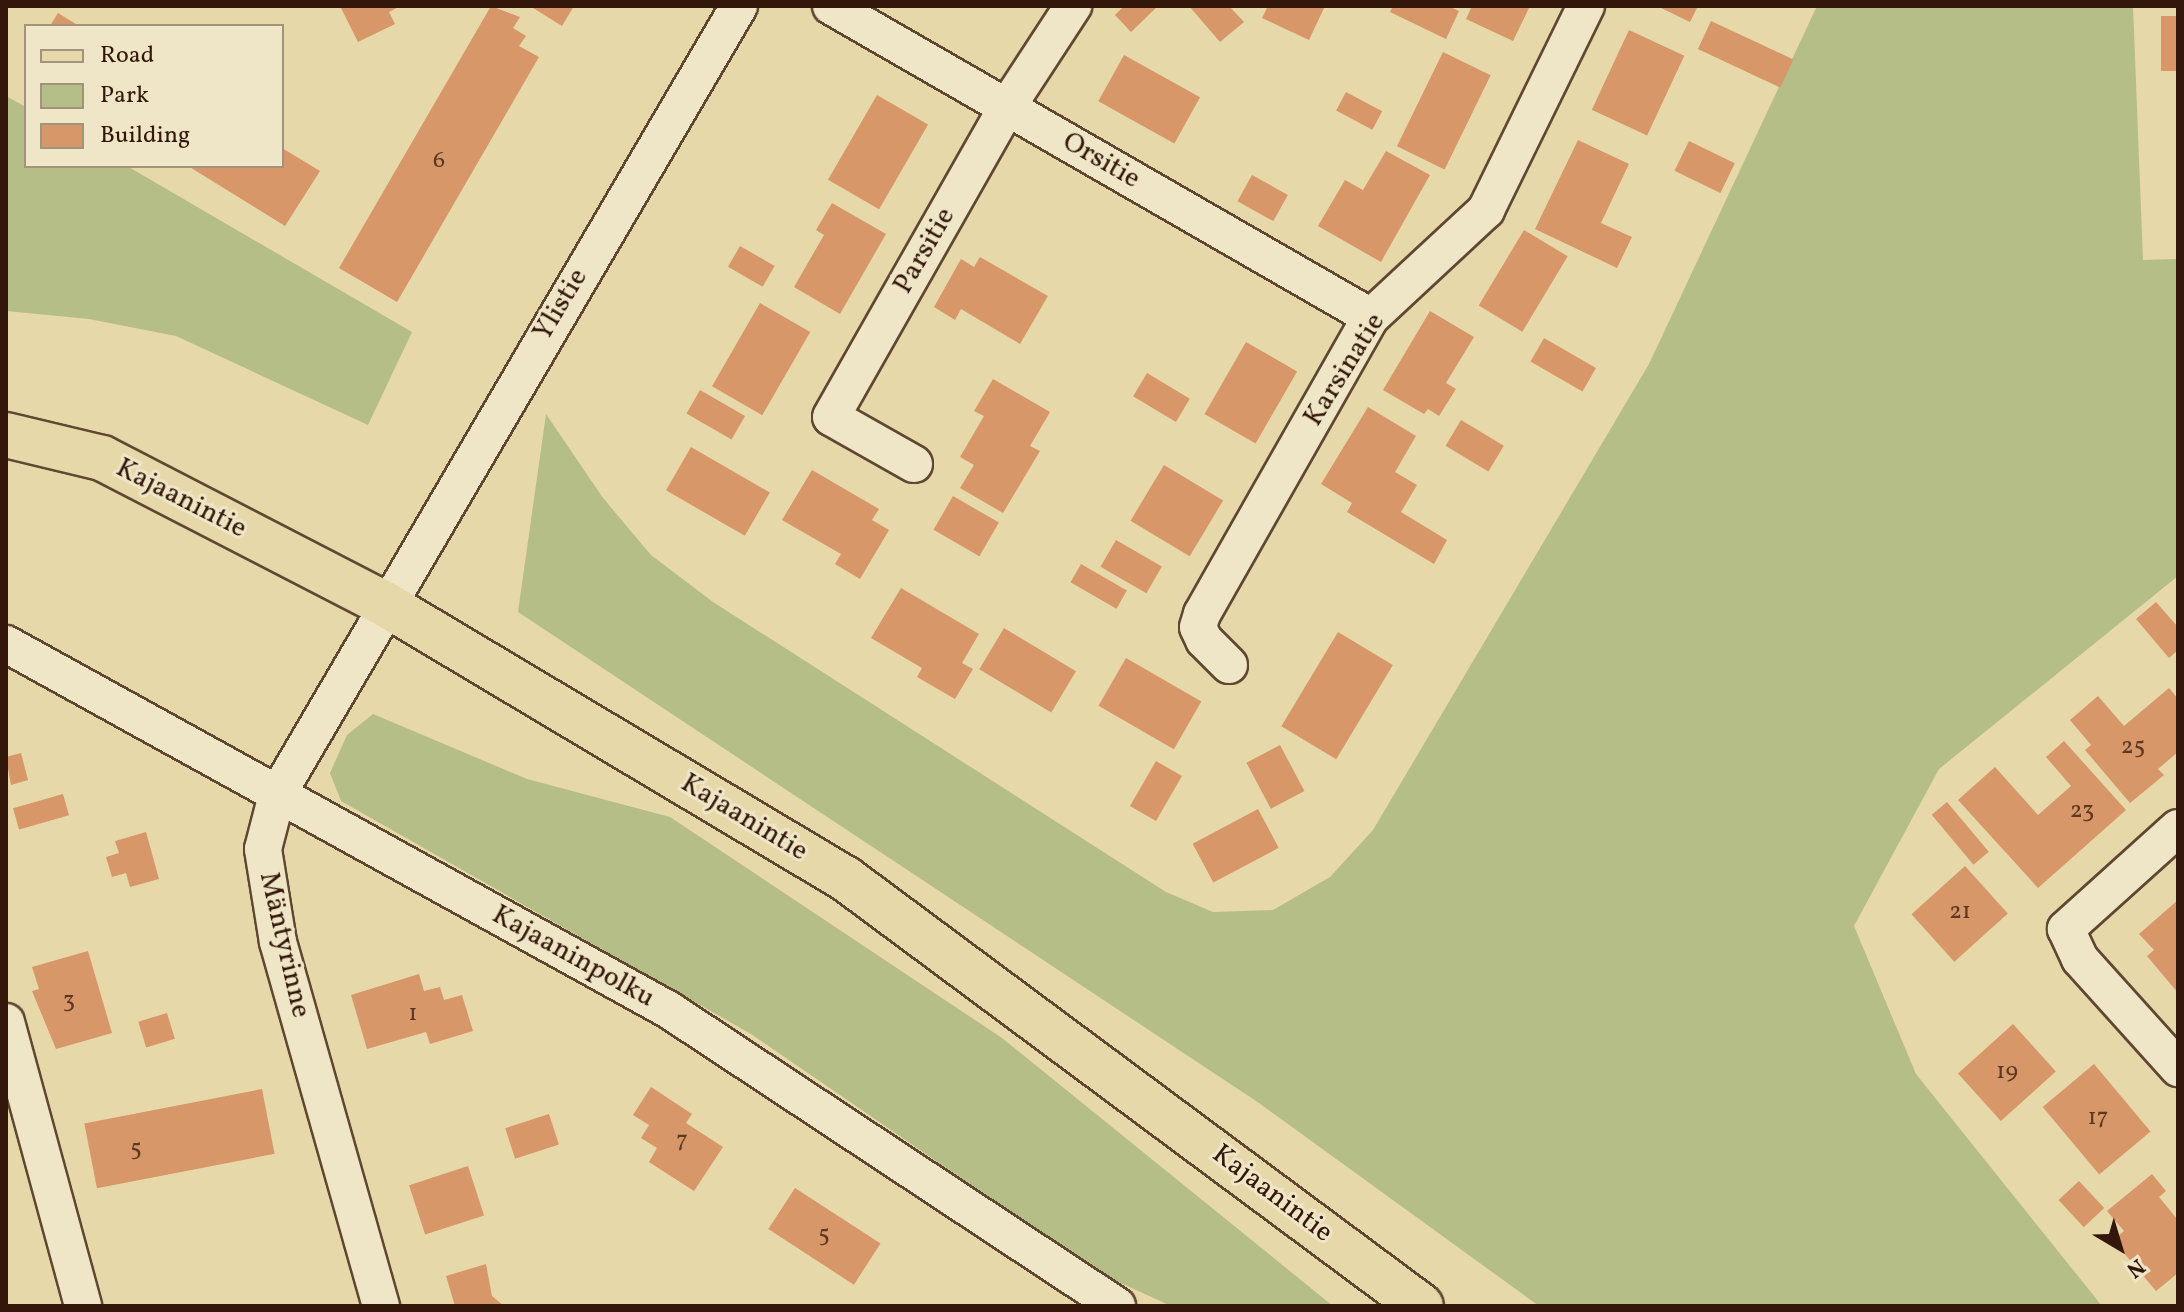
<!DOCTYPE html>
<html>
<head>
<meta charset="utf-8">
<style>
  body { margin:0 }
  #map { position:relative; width:2184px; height:1312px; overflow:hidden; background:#e6d8a9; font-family:Vollkorn,serif }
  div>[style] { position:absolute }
  .green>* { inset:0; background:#b6be87 }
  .building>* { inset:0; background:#d79768; transform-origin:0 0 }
  .roads { filter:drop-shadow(2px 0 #604732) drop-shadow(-2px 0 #604732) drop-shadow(0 2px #604732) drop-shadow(0 -2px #604732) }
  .minor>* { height:36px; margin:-18px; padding:0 18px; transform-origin:18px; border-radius:18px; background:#efe6c7 }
  .major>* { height:44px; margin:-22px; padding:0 22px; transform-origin:22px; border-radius:22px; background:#e6d8a9 }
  span { translate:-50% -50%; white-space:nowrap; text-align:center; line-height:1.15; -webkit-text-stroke:6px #efe6c7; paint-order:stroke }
  .number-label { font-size:24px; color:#5c3722 }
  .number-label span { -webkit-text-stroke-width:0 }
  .street-label { font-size:28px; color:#33170a }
  .frame { position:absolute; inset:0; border:8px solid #33170a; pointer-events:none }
  .legend { position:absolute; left:24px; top:24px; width:260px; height:144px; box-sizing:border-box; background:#efe6c7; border:2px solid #a4937b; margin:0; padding:10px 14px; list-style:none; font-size:24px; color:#33170a }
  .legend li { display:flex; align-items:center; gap:16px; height:40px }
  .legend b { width:40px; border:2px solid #a4937b }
  .north { position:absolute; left:2080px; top:1208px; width:80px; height:80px; -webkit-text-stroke:6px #efe6c7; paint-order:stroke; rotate:142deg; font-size:22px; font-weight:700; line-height:32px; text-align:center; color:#33170a }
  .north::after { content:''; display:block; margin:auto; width:28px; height:36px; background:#33170a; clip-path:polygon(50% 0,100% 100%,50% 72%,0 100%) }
</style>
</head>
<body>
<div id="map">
  <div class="green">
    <i style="clip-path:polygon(1817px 6px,2133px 6px,2143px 260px,2178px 259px,2178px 576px,1939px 769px,1854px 926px,1916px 1074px,2102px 1306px,1539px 1306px,1259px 1103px,518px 612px,546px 414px,603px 498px,651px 555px,713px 602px,1166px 892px,1213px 912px,1273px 910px,1330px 877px,1373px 830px,1649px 364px)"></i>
    <i style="clip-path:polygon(6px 96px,26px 107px,26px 166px,127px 166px,412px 332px,368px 425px,176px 336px,89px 319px,6px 311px)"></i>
    <i style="clip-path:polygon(373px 714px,527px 779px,670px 817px,1002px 1038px,1333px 1306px,1171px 1306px,1099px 1273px,751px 1034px,341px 801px,330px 773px,347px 735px)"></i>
  </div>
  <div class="building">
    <i style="clip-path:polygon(340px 6px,400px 6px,389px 12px,395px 24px,358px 42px)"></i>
    <i style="clip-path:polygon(491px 6px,520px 17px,513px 28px,526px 36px,519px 46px,539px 57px,397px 302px,339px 268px)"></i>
    <i style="clip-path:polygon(530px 6px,574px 6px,562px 26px)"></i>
    <i style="clip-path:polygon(1124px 6px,1158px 6px,1131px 32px,1115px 15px)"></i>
    <i style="clip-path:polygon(1189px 6px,1229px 6px,1244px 22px,1220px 42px)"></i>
    <i style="clip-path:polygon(1268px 6px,1325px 6px,1309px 40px,1262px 18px)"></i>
    <i style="clip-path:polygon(1393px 6px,1448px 6px,1459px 11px,1446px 39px,1390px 12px)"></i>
    <i style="clip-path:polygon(1472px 6px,1530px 6px,1513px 41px,1466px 19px)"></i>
    <i style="clip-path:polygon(1657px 6px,1698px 6px,1690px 22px)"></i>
    <i style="clip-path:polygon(58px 13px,79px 26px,50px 26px)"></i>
    <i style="left:2178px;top:16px;width:55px;height:17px;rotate:90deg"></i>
    <i style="left:1711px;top:21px;width:91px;height:31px;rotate:25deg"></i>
    <i style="left:1629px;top:30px;width:61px;height:88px;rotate:25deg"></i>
    <i style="left:1443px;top:52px;width:53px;height:105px;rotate:26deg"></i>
    <i style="left:1124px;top:55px;width:87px;height:53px;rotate:29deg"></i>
    <i style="left:1346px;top:92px;width:41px;height:21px;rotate:28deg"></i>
    <i style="left:877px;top:95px;width:59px;height:98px;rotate:30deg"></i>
    <i style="clip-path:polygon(1578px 140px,1629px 164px,1601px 223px,1632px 237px,1617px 268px,1535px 229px)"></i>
    <i style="left:1689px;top:141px;width:51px;height:33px;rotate:26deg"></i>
    <i style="clip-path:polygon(282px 148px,320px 171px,285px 226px,188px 166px,282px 166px)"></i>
    <i style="clip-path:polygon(1386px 151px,1430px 175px,1381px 262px,1318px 226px,1345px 180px,1363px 190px)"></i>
    <i style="left:1252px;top:175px;width:41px;height:30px;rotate:29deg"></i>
    <i style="clip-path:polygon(832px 203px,886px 234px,840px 314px,794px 287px,824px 235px,816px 230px)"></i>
    <i style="left:1524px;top:230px;width:51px;height:88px;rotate:31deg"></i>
    <i style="left:740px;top:246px;width:40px;height:24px;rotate:30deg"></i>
    <i style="clip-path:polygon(980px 257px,1048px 296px,1020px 344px,961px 309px,955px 320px,934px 307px,961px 259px,974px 267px)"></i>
    <i style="left:760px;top:303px;width:58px;height:96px;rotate:30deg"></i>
    <i style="clip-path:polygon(1430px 311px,1474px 337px,1446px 383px,1456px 389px,1439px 416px,1428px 409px,1424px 414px,1383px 390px)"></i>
    <i style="left:1544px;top:338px;width:60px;height:27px;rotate:30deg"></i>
    <i style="left:1246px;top:342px;width:59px;height:83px;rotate:30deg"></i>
    <i style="left:1147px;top:373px;width:50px;height:27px;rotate:31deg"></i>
    <i style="clip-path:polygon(993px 379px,1050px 412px,1030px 446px,1040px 451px,1003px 513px,960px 488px,974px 465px,960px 457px,984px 416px,974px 411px)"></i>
    <i style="left:700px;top:390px;width:52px;height:27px;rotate:30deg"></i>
    <i style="clip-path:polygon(1368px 407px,1416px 436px,1395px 472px,1417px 485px,1401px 512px,1447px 540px,1434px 564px,1347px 512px,1352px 503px,1321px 484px)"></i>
    <i style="left:1461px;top:420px;width:50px;height:30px;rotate:31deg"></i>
    <i style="left:691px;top:447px;width:91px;height:50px;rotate:30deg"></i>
    <i style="left:1164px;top:465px;width:69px;height:65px;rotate:31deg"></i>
    <i style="clip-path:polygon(812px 470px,879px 509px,872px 520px,889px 530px,860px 579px,835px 564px,841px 554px,782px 520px)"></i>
    <i style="left:953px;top:496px;width:53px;height:39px;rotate:30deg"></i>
    <i style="left:1116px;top:540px;width:53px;height:31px;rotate:30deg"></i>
    <i style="left:1081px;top:564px;width:53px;height:21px;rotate:30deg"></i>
    <i style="clip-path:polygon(901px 588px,979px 634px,962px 663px,973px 669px,955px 699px,917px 677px,922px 668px,871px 638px)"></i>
    <i style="clip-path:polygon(2156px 602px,2178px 627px,2178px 650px,2169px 658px,2136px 619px)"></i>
    <i style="left:1004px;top:628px;width:84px;height:48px;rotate:31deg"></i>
    <i style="left:1338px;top:632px;width:64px;height:110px;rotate:31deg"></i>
    <i style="left:1126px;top:658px;width:87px;height:55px;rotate:30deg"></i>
    <i style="clip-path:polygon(2169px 688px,2178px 699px,2178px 752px,2158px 769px,2164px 775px,2130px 803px,2085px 750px,2091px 745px,2070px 720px,2098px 696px,2124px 726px)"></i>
    <i style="clip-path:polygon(2064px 741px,2126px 810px,2038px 888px,1958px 800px,1995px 767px,2038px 815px,2071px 786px,2046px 757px)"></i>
    <i style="left:1280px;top:745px;width:52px;height:38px;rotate:62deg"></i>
    <i style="clip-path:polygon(21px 753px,28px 780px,11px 785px,6px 757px)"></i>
    <i style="left:1156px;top:761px;width:30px;height:52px;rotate:30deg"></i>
    <i style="left:63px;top:794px;width:22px;height:52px;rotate:74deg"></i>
    <i style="left:1947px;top:802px;width:65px;height:20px;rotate:50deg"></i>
    <i style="left:1258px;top:809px;width:44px;height:74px;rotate:62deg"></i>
    <i style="clip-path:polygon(146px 832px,159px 879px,130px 887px,126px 873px,112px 877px,106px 857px,119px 853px,115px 841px)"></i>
    <i style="left:1965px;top:866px;width:64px;height:72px;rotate:48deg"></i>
    <i style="clip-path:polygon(2178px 900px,2178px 993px,2147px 956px,2154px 950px,2139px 934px)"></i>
    <i style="clip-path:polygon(88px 951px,112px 1033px,56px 1049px,32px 991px,39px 989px,32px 967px)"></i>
    <i style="clip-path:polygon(419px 974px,424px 991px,440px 987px,444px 1000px,462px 995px,473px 1031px,430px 1044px,426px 1032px,367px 1049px,351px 995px)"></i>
    <i style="left:167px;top:1013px;width:27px;height:30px;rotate:73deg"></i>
    <i style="left:2013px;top:1024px;width:64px;height:74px;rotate:48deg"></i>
    <i style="left:2094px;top:1064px;width:88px;height:67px;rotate:50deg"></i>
    <i style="clip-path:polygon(651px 1087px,692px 1114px,686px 1123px,723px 1147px,694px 1191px,649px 1162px,657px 1148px,641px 1138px,649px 1125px,633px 1115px)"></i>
    <i style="left:262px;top:1089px;width:66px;height:181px;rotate:79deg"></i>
    <i style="left:549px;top:1114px;width:32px;height:46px;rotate:72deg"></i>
    <i style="left:468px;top:1166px;width:52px;height:62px;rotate:72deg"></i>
    <i style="clip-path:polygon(2152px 1174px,2166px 1191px,2159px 1197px,2178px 1220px,2178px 1273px,2156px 1291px,2113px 1240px,2124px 1231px,2107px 1211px)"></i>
    <i style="left:2079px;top:1181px;width:37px;height:28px;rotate:47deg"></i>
    <i style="left:795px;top:1188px;width:102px;height:49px;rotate:33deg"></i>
    <i style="clip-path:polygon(486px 1264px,492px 1296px,504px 1306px,455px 1306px,446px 1276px)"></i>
  </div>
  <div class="roads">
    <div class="minor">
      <i style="left:831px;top:6px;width:623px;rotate:29.94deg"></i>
      <i style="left:914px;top:464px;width:95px;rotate:-150.5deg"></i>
      <i style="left:831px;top:417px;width:356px;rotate:-60.4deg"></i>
      <i style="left:1007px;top:107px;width:121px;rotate:-56.8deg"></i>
      <i style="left:6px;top:644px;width:757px;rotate:28.9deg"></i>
      <i style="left:669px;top:1010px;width:537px;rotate:33.45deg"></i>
      <i style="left:1229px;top:665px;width:35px;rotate:-135deg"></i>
      <i style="left:1204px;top:640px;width:14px;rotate:-115deg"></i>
      <i style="left:1198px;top:627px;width:14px;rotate:-73deg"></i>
      <i style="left:1202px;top:614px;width:342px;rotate:-60.4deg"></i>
      <i style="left:1371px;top:317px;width:157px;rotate:-42.9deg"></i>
      <i style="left:1486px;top:210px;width:227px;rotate:-63.9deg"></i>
      <i style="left:2178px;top:828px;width:151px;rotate:138deg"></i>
      <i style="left:2066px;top:929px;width:33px;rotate:65deg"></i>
      <i style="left:2080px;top:959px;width:147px;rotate:48deg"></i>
      <i style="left:6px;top:1022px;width:294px;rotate:74.8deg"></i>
      <i style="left:381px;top:1306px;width:378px;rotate:-105.8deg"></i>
      <i style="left:278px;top:942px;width:94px;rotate:-99.2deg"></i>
      <i style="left:263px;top:849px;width:56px;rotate:-75.5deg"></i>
      <i style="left:277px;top:795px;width:914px;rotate:-59.65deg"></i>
    </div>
    <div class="major">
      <i style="left:6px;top:435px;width:99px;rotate:13.5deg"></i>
      <i style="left:102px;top:458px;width:318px;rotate:27.3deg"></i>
      <i style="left:385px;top:604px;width:537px;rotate:30.82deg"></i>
      <i style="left:846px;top:879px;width:716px;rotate:36.6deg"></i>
    </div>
  </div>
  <div class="number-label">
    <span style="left:439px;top:162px">6</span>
    <span style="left:2133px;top:748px">25</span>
    <span style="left:2082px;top:812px">23</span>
    <span style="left:1960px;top:913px">21</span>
    <span style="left:69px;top:1002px">3</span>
    <span style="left:413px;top:1015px">1</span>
    <span style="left:2007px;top:1073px">19</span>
    <span style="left:2098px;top:1119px">17</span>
    <span style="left:682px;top:1142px">7</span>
    <span style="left:136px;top:1150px">5</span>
    <span style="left:824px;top:1236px">5</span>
  </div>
  <div class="street-label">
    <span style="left:1101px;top:161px;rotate:30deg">Orsitie</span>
    <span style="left:925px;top:251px;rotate:-60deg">Parsitie</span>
    <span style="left:561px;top:305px;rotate:-59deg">Ylistie</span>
    <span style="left:1345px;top:370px;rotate:-58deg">Karsinatie</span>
    <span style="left:181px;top:499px;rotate:27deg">Kajaanintie</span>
    <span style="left:744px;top:818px;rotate:31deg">Kajaanintie</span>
    <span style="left:284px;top:945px;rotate:77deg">Mäntyrinne</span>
    <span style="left:573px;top:957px;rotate:29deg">Kajaaninpolku</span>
    <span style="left:1272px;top:1194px;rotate:37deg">Kajaanintie</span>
  </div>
  <div class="frame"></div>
  <ul class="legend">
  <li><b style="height:10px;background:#e6d8a9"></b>Road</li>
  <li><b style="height:22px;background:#b6be87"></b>Park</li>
  <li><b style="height:22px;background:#d79768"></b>Building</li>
  </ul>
  <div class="north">N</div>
</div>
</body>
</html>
